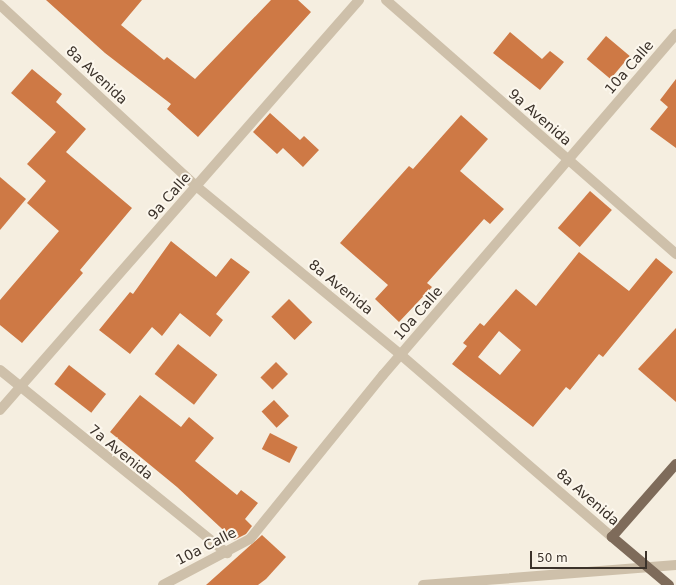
<!DOCTYPE html>
<html>
<head>
<meta charset="utf-8">
<style>
  body { margin:0 }
  #map { position:relative; width:676px; height:585px; overflow:hidden; background:#f5eee0; font-family:"DejaVu Sans",sans-serif }
  div>[style] { position:absolute }
  .building>* { inset:0; background:#ce7945; transform-origin:0 0 }
  .minor>* { height:10px; margin:-5px; padding:0 5px; transform-origin:5px; border-radius:5px; background:#cec0aa }
  .major>* { height:10px; margin:-5px; padding:0 5px; transform-origin:5px; border-radius:5px; background:#7e6b5a }
  span { translate:-50% -50%; white-space:nowrap; text-align:center; line-height:1.15; -webkit-text-stroke:4px #fcf7ed; paint-order:stroke }
  .street-label { font-size:14px; color:#3b322a }
  .scale { position:absolute; left:530px; top:551px; width:117px; height:18px; box-sizing:border-box; border:2px solid #3b322a; border-top:0; padding-left:5px; font-size:12px; line-height:14px; white-space:nowrap; color:#3b322a; -webkit-text-stroke:3px #fcf7ed; paint-order:stroke }
</style>
</head>
<body>
<div id="map">
  <div class="building">
    <i style="clip-path:polygon(46px 0,142px 0,121px 25px,164px 60px,167px 57px,195px 79px,271px 0,298px 0,311px 12px,198px 137px,167px 109px,171px 104px,105px 53px)"></i>
    <i style="clip-path:polygon(510px 32px,542px 59px,550px 51px,564px 62px,540px 90px,493px 53px)"></i>
    <i style="left:606px;top:36px;width:31px;height:30px;rotate:40deg"></i>
    <i style="clip-path:polygon(32px 69px,62px 94px,56px 102px,86px 129px,66px 152px,132px 208px,80px 270px,83px 273px,22px 343px,0 325px,0 300px,59px 231px,27px 203px,46px 181px,27px 164px,56px 132px,11px 93px)"></i>
    <i style="clip-path:polygon(676px 79px,676px 148px,650px 129px,668px 107px,660px 100px)"></i>
    <i style="clip-path:polygon(270px 113px,300px 140px,304px 136px,319px 150px,303px 167px,283px 148px,277px 154px,253px 132px)"></i>
    <i style="clip-path:polygon(461px 115px,488px 139px,460px 171px,504px 209px,490px 224px,484px 219px,427px 283px,432px 287px,399px 322px,375px 299px,388px 285px,340px 243px,409px 166px,413px 169px)"></i>
    <i style="clip-path:polygon(0 177px,26px 199px,0 230px)"></i>
    <i style="left:590px;top:191px;width:29px;height:49px;rotate:41deg"></i>
    <i style="clip-path:polygon(171px 241px,216px 277px,231px 258px,250px 272px,216px 314px,223px 320px,210px 337px,180px 313px,162px 336px,152px 327px,130px 354px,99px 330px,130px 292px,133px 294px)"></i>
    <i style="clip-path:polygon(evenodd,579px 252px,629px 291px,656px 258px,673px 272px,603px 357px,599px 354px,570px 390px,566px 387px,533px 427px,452px 364px,467px 346px,463px 343px,480px 323px,484px 326px,516px 289px,536px 306px,579px 252px,499px 331px,521px 350px,500px 375px,478px 357px,499px 331px)"></i>
    <i style="left:289px;top:299px;width:33px;height:25px;rotate:45deg"></i>
    <i style="clip-path:polygon(676px 328px,676px 402px,638px 369px)"></i>
    <i style="left:178px;top:344px;width:50px;height:38px;rotate:38deg"></i>
    <i style="left:276px;top:362px;width:17px;height:22px;rotate:45deg"></i>
    <i style="left:69px;top:365px;width:47px;height:24px;rotate:38deg"></i>
    <i style="clip-path:polygon(140px 395px,181px 427px,189px 417px,214px 438px,195px 461px,237px 495px,241px 490px,258px 503px,245px 519px,252px 526px,246px 534px,234px 540px,177px 487px,110px 432px)"></i>
    <i style="left:274px;top:400px;width:22px;height:17px;rotate:47deg"></i>
    <i style="left:270px;top:433px;width:31px;height:18px;rotate:27deg"></i>
    <i style="clip-path:polygon(262px 535px,286px 557px,266px 579px,258px 585px,206px 585px)"></i>
  </div>
  <div class="minor">
    <i style="left:386px;top:0;width:386px;rotate:41.2deg"></i>
    <i style="left:0;top:5px;width:267px;rotate:42.7deg"></i>
    <i style="left:196px;top:186px;width:266px;rotate:39.5deg"></i>
    <i style="left:401px;top:355px;width:279px;rotate:40.8deg"></i>
    <i style="left:0;top:370px;width:292px;rotate:38.9deg"></i>
    <i style="left:0;top:410px;width:545px;rotate:-48.79deg"></i>
    <i style="left:163px;top:585px;width:98px;rotate:-27.9deg"></i>
    <i style="left:250px;top:539px;width:211px;rotate:-51deg"></i>
    <i style="left:383px;top:375px;width:450px;rotate:-49.3deg"></i>
    <i style="left:423px;top:585px;width:254px;rotate:-4.5deg"></i>
  </div>
  <div class="major">
    <i style="left:669px;top:585px;width:75px;rotate:-139.9deg"></i>
    <i style="left:612px;top:537px;width:97px;rotate:-48.8deg"></i>
  </div>
  <div class="street-label">
    <span style="left:629px;top:67px;rotate:-49deg">10a Calle</span>
    <span style="left:97px;top:75px;rotate:43deg">8a Avenida</span>
    <span style="left:540px;top:117px;rotate:41deg">9a Avenida</span>
    <span style="left:169px;top:196px;rotate:-49deg">9a Calle</span>
    <span style="left:341px;top:287px;rotate:39deg">8a Avenida</span>
    <span style="left:418px;top:313px;rotate:-49deg">10a Calle</span>
    <span style="left:121px;top:452px;rotate:39deg">7a Avenida</span>
    <span style="left:588px;top:497px;rotate:41deg">8a Avenida</span>
    <span style="left:206px;top:546px;rotate:-27deg">10a Calle</span>
  </div>
  <div class="scale">50 m</div>
</div>
</body>
</html>
